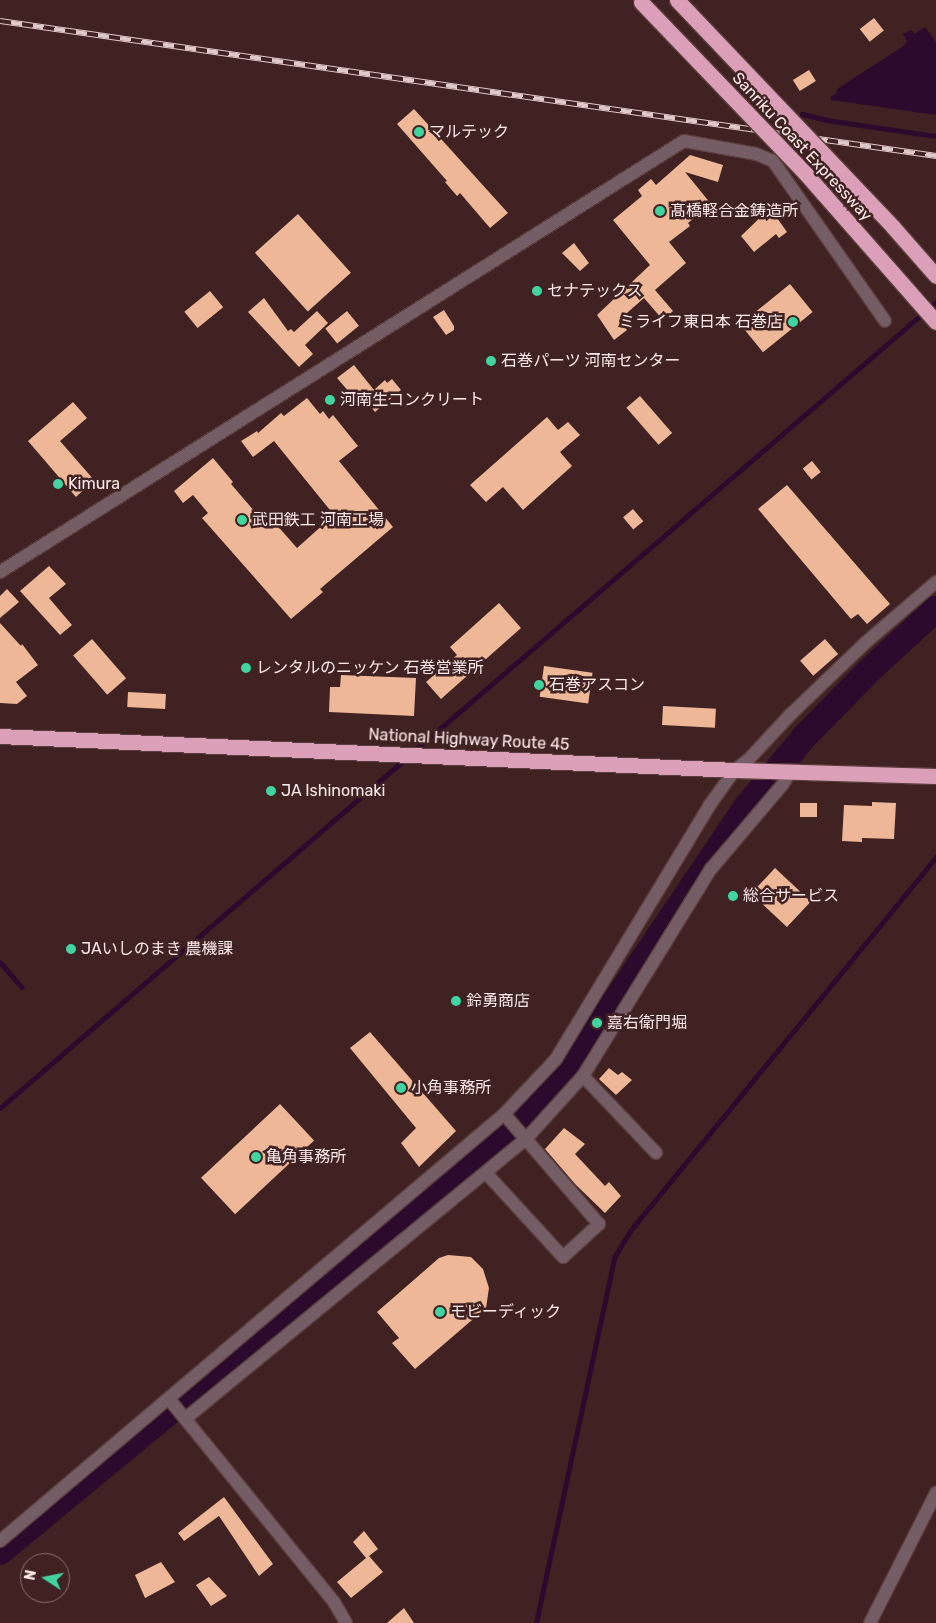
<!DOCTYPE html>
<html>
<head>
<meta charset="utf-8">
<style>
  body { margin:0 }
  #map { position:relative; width:936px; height:1623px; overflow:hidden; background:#3f2221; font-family:Rubik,"Noto Sans JP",sans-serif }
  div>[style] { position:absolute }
  .water>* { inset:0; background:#2b0a2d }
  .stream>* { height:4.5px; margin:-2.25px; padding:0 2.25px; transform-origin:2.25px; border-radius:2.25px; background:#2b0a2d }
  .river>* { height:26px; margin:-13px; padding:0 13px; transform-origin:13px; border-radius:13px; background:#2b0a2d }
  .building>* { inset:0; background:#eeb798; transform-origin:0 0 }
  .roads { filter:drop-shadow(1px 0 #5a3e3d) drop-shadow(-1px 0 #5a3e3d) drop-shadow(0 1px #5a3e3d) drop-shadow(0 -1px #5a3e3d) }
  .street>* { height:12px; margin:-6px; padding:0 6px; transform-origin:6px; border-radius:6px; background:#755d66 }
  .highway>* { height:15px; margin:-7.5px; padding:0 7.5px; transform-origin:7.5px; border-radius:7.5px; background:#dba0b7 }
  .rail>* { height:5.5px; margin-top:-2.75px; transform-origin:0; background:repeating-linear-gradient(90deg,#3f2221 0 11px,#e0cac9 0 22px); box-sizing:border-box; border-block:1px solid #e0cac9 }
  .bridges { filter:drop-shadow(1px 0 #5a3e3d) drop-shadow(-1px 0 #5a3e3d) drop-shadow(0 1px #5a3e3d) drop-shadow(0 -1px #5a3e3d) }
  .highway-bridge>* { height:15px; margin:-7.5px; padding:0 7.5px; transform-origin:7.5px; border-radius:7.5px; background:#dba0b7 }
  .dots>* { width:14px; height:14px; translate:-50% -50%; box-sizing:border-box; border:2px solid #3f2221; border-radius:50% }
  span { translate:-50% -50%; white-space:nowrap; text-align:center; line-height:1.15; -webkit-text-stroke:5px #3f2221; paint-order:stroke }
  .poi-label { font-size:16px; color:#fde9e8 }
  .left { translate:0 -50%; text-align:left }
  .right { translate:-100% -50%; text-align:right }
  .street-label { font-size:16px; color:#fde9e8 }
  .north { position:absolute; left:20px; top:1553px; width:50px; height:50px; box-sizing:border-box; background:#3f2221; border:1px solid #8b7271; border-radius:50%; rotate:281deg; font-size:14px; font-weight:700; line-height:20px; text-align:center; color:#fde9e8 }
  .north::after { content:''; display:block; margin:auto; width:18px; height:22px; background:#42d4a0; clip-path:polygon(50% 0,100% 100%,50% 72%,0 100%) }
</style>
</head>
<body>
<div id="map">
  <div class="water">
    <i style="clip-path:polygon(925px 27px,936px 42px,936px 115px,831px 100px,831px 96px,836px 94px,837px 89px,902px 47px,907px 41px,903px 34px,911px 30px,915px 34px)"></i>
  </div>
  <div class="stream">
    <i style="left:802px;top:114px;width:26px;rotate:13deg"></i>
    <i style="left:827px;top:120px;width:110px;rotate:8.4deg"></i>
    <i style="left:414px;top:751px;width:689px;rotate:-40.7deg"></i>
    <i style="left:0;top:962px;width:33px;rotate:49deg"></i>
    <i style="left:0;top:1108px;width:533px;rotate:-40.74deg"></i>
    <i style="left:536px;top:1623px;width:375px;rotate:-77.9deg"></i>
    <i style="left:615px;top:1256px;width:29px;rotate:-59deg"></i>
    <i style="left:630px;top:1231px;width:483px;rotate:-50.7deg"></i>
  </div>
  <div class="river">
    <i style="left:0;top:1552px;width:672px;rotate:-39.57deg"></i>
    <i style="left:518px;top:1124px;width:76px;rotate:-47.1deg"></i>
    <i style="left:570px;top:1068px;width:316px;rotate:-56deg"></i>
    <i style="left:747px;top:806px;width:89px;rotate:-50.4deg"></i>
    <i style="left:804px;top:737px;width:98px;rotate:-45.4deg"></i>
    <i style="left:873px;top:667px;width:86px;rotate:-42.6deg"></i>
  </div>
  <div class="building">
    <i style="left:874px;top:18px;width:16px;height:18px;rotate:52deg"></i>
    <i style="left:809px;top:70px;width:13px;height:19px;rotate:58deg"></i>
    <i style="clip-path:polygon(414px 109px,508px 213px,490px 228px,460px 193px,457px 196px,445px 182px,447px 181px,397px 124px)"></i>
    <i style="clip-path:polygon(690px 155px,723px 165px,718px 182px,685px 172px,711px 204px,688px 223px,690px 226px,669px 242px,686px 263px,655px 290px,673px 311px,663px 320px,644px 298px,619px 320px,627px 330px,614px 340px,597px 315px,650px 265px,613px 220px,642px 196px,638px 190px,651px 179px,656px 185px)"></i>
    <i style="clip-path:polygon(770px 208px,787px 232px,779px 238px,776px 234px,754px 252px,741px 236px)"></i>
    <i style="left:298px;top:214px;width:79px;height:58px;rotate:48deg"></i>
    <i style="clip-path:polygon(574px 243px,589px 263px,580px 271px,562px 253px)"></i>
    <i style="left:790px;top:284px;width:36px;height:64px;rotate:51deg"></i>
    <i style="left:210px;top:291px;width:21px;height:33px;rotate:51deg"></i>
    <i style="clip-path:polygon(264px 298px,288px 331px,291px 329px,294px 332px,317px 311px,328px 323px,305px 345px,313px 354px,299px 367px,248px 312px)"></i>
    <i style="clip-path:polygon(444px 310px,454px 326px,454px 330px,446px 335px,433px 317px)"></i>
    <i style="left:347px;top:311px;width:19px;height:28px;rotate:51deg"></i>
    <i style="clip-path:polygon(354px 365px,374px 390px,385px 380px,387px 383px,392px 379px,401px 390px,375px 412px,362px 395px,356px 400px,337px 378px)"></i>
    <i style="left:640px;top:396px;width:49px;height:18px;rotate:49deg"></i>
    <i style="clip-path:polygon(307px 398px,320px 414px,323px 411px,329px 419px,333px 415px,358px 446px,339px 461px,393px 527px,320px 589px,323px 592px,291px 619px,202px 518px,208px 513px,193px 495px,183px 503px,174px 491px,213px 458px,233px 482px,231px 484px,262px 520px,268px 515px,297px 548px,334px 515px,274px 441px,253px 457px,241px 441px,257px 431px,258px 433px,281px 413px,284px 416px)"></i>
    <i style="clip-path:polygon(73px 402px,87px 418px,60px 441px,94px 480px,76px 497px,28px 441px)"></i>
    <i style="clip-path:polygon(547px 417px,558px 430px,568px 422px,580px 435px,560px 452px,572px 466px,523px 510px,503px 487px,486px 502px,470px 485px)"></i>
    <i style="left:812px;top:461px;width:14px;height:12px;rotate:51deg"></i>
    <i style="clip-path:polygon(787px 485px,890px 604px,867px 624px,858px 614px,851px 619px,758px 509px)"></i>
    <i style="left:633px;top:509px;width:16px;height:13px;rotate:50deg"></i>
    <i style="clip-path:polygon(49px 566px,66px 584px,49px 598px,72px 625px,60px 635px,20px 591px)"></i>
    <i style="clip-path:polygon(7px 589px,19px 602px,0 618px,0 596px)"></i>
    <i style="clip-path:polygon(499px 603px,521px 628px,441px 699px,426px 682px,457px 655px,450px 647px)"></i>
    <i style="clip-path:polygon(0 623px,21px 646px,22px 644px,38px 665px,16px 682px,27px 696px,17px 704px,0 703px)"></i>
    <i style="left:92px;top:639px;width:52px;height:25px;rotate:49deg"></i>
    <i style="left:825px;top:639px;width:20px;height:33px;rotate:49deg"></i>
    <i style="left:544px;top:666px;width:49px;height:31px;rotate:8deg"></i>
    <i style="clip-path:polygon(341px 675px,416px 678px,414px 716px,329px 712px,330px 687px,340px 687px)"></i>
    <i style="left:128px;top:692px;width:38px;height:15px;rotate:3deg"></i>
    <i style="left:663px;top:706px;width:53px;height:19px;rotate:3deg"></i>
    <i style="clip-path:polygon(872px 802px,896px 803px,894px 839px,862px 838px,862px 842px,842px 841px,844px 805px,872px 806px)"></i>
    <i style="left:800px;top:803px;width:17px;height:14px"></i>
    <i style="left:775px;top:868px;width:49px;height:35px;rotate:43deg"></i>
    <i style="clip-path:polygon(370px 1032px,456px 1131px,419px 1167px,401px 1143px,416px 1128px,350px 1048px)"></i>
    <i style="clip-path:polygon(609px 1068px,618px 1075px,622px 1072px,632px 1080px,616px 1095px,599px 1079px)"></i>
    <i style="left:280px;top:1104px;width:50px;height:108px;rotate:47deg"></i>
    <i style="clip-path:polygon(564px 1128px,585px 1144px,575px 1154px,605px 1186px,609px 1182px,621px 1196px,605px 1213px,576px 1185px,545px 1149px)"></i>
    <i style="clip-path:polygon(448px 1255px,471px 1257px,483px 1269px,489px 1288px,486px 1308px,415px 1369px,392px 1343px,399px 1338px,377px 1312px,439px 1258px)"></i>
    <i style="clip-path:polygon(224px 1497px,273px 1564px,259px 1576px,219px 1516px,184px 1541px,178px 1533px)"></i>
    <i style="clip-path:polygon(364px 1531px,378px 1549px,369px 1556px,383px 1572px,351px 1598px,337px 1582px,366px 1558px,353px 1542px)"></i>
    <i style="clip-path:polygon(161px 1562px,175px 1582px,145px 1598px,135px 1575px)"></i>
    <i style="clip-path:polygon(209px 1577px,227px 1596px,211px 1606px,196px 1585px)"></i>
    <i style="clip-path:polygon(404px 1608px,414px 1623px,387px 1623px)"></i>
  </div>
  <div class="roads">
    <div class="street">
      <i style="left:0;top:572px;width:808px;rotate:-32.22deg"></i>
      <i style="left:684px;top:141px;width:73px;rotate:10.2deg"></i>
      <i style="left:756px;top:154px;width:18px;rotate:22deg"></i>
      <i style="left:773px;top:161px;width:195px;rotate:55deg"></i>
      <i style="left:583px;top:1076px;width:106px;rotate:46.5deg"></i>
      <i style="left:486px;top:1173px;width:114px;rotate:47.5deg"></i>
      <i style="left:563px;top:1257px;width:49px;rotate:-42.5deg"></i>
      <i style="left:599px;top:1224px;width:145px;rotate:-130.8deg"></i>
      <i style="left:169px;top:1399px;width:262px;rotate:50.9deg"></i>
      <i style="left:334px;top:1602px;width:24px;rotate:60deg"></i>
      <i style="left:185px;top:1419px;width:441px;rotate:-39.4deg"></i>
      <i style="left:526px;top:1139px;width:85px;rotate:-47.9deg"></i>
      <i style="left:583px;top:1076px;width:243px;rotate:-58.3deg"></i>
      <i style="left:711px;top:869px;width:111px;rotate:-49.7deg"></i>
      <i style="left:783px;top:784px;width:14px;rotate:-60deg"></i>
      <i style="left:0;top:1541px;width:661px;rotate:-40.27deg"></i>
      <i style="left:504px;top:1114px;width:76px;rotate:-46.6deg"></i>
      <i style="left:556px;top:1059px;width:296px;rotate:-58.8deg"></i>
      <i style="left:709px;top:806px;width:44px;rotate:-54.2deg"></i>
      <i style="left:735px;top:770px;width:18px;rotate:-38deg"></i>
      <i style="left:749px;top:759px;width:62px;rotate:-47deg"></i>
      <i style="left:791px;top:714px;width:103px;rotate:-43.8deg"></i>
      <i style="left:865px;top:643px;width:94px;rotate:-40.7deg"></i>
      <i style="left:870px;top:1623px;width:146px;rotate:-63.1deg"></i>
    </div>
    <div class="highway">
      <i style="left:0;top:736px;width:736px;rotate:2.65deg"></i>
      <i style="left:735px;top:770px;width:201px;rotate:1.7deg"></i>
    </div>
  </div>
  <div class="rail">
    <i style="left:0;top:21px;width:946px;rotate:8.21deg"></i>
  </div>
  <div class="bridges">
    <div class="highway-bridge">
      <i style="left:677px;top:0;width:313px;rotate:46.4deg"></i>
      <i style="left:893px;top:227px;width:65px;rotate:48.7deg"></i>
      <i style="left:641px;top:2px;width:237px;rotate:46.2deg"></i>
      <i style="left:805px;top:173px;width:198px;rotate:48.7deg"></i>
    </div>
  </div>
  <div class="dots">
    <i style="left:419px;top:132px;background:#42d4a0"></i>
    <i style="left:660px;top:211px;background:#42d4a0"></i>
    <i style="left:537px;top:291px;background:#42d4a0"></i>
    <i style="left:793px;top:322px;background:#42d4a0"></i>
    <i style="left:491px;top:361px;background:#42d4a0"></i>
    <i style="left:330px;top:400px;background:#42d4a0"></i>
    <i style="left:58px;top:484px;background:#42d4a0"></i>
    <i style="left:242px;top:520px;background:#42d4a0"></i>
    <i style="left:246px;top:668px;background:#42d4a0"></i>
    <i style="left:539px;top:685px;background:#42d4a0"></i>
    <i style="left:271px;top:791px;background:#42d4a0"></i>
    <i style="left:733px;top:896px;background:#42d4a0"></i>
    <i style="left:71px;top:949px;background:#42d4a0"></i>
    <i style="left:456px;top:1001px;background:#42d4a0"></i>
    <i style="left:597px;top:1023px;background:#42d4a0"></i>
    <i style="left:401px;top:1088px;background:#42d4a0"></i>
    <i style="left:256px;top:1157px;background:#42d4a0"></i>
    <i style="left:440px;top:1312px;background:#42d4a0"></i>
  </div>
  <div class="poi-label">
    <span class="left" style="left:429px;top:132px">マルテック</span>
    <span class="left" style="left:670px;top:211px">髙橋軽合金鋳造所</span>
    <span class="left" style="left:547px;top:291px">セナテックス</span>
    <span class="right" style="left:783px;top:322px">ミライフ東日本 石巻店</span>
    <span class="left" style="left:501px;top:361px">石巻パーツ 河南センター</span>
    <span class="left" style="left:340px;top:400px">河南生コンクリート</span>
    <span class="left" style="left:68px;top:484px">Kimura</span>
    <span class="left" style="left:252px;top:520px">武田鉄工 河南工場</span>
    <span class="left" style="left:256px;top:668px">レンタルのニッケン 石巻営業所</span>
    <span class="left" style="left:549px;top:685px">石巻アスコン</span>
    <span class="left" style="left:281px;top:791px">JA Ishinomaki</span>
    <span class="left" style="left:743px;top:896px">総合サービス</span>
    <span class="left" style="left:81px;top:949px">JAいしのまき 農機課</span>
    <span class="left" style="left:466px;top:1001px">鈴勇商店</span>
    <span class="left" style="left:607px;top:1023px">嘉右衛門堀</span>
    <span class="left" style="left:411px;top:1088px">小角事務所</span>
    <span class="left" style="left:266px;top:1157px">亀角事務所</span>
    <span class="left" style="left:450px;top:1312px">モビーディック</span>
  </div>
  <div class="street-label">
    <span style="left:802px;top:147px;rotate:47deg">Sanriku Coast Expressway</span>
    <span style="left:469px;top:740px;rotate:3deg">National Highway Route 45</span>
  </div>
  <div class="north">N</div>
</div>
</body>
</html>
